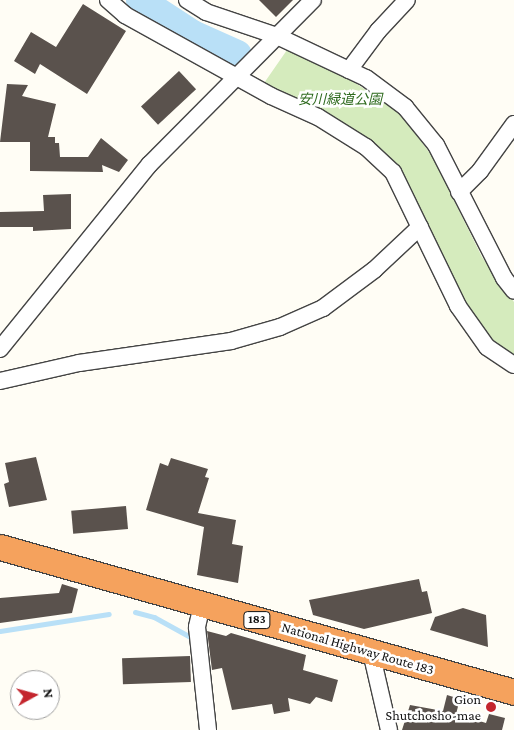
<!DOCTYPE html>
<html>
<head>
<meta charset="utf-8">
<style>
  body { margin:0 }
  #map { position:relative; width:514px; height:730px; overflow:hidden; background:#fffdf5; font-family:"Crimson Pro","Noto Sans JP",serif }
  div>[style] { position:absolute }
  .green>* { inset:0; background:#d5ebbd }
  .stream>* { height:5px; margin:-2.5px; padding:0 2.5px; transform-origin:2.5px; border-radius:2.5px; background:#b9e0f7 }
  .river>* { height:29px; margin:-14.5px; padding:0 14.5px; transform-origin:14.5px; border-radius:14.5px; background:#b9e0f7 }
  .building>* { inset:0; background:#5a524d; transform-origin:0 0 }
  .roads { filter:drop-shadow(1px 0 #444) drop-shadow(-1px 0 #444) drop-shadow(0 1px #444) drop-shadow(0 -1px #444) }
  .minor>* { height:16px; margin:-8px; padding:0 8px; transform-origin:8px; border-radius:8px; background:#fff }
  .highway>* { height:25px; margin:-12.5px; padding:0 12.5px; transform-origin:12.5px; border-radius:12.5px; background:#f5a25d }
  .dots>* { width:14px; height:14px; translate:-50% -50%; box-sizing:border-box; border:2px solid #fff; border-radius:50% }
  span { translate:-50% -50%; white-space:nowrap; text-align:center; line-height:1.15; -webkit-text-stroke:5px #fff; paint-order:stroke }
  .shield-label span { padding:1px 4px; background:#fff; border:1px solid; border-radius:4px; -webkit-text-stroke-width:0 }
  .shield-label { font-size:12px; color:#111; font-weight:700 }
  .park-label { font-size:14px; color:#2f6b1f; font-style:italic }
  .street-label { font-size:14px; color:#111 }
  .poi-label { font-size:14px; color:#111 }
  .right { translate:-100% -50%; text-align:right }
  .north { position:absolute; left:10px; top:670px; width:50px; height:50px; box-sizing:border-box; background:#fff; border:1px solid #a0a0a0; border-radius:50%; rotate:83deg; font-size:14px; font-weight:700; line-height:20px; text-align:center; color:#111 }
  .north::after { content:''; display:block; margin:auto; width:18px; height:22px; background:#c4262e; clip-path:polygon(50% 0,100% 100%,50% 72%,0 100%) }
</style>
</head>
<body>
<div id="map">
  <div class="green">
    <i style="clip-path:polygon(287px 50px,351px 80px,400px 113px,432px 156px,482px 257px,514px 302px,514px 359px,488px 344px,454px 287px,397px 171px,262px 86px)"></i>
  </div>
  <div class="stream">
    <i style="left:135px;top:612px;width:20px;rotate:15deg"></i>
    <i style="left:154px;top:617px;width:43px;rotate:28.9deg"></i>
    <i style="left:0;top:631px;width:110px;rotate:-8.9deg"></i>
  </div>
  <div class="river">
    <i style="left:140px;top:0;width:62px;rotate:33.2deg"></i>
    <i style="left:192px;top:34px;width:49px;rotate:24deg"></i>
  </div>
  <div class="building">
    <i style="clip-path:polygon(259px 0,293px 0,276px 17px)"></i>
    <i style="clip-path:polygon(83px 4px,126px 31px,87px 94px,40px 64px,35px 74px,14px 61px,31px 32px,56px 47px)"></i>
    <i style="left:179px;top:71px;width:25px;height:52px;rotate:47deg"></i>
    <i style="clip-path:polygon(7px 84px,28px 85px,22px 96px,56px 104px,48px 137px,55px 137px,55px 143px,59px 143px,60px 157px,88px 157px,101px 138px,128px 160px,119px 172px,102px 165px,103px 172px,30px 171px,30px 142px,0 142px)"></i>
    <i style="clip-path:polygon(71px 194px,71px 229px,33px 231px,33px 227px,0 227px,0 212px,44px 211px,43px 195px)"></i>
    <i style="clip-path:polygon(36px 457px,47px 500px,9px 507px,4px 484px,9px 482px,5px 463px)"></i>
    <i style="clip-path:polygon(171px 458px,208px 469px,205px 477px,209px 478px,198px 513px,236px 520px,232px 544px,243px 546px,238px 583px,197px 575px,204px 527px,146px 510px,160px 463px,168px 466px)"></i>
    <i style="left:126px;top:506px;width:23px;height:55px;rotate:85deg"></i>
    <i style="clip-path:polygon(419px 579px,422px 592px,427px 591px,432px 613px,364px 629px,313px 615px,309px 600px)"></i>
    <i style="clip-path:polygon(62px 584px,78px 589px,72px 613px,0 623px,0 598px,59px 593px)"></i>
    <i style="clip-path:polygon(463px 608px,486px 615px,488px 647px,430px 630px,435px 617px)"></i>
    <i style="clip-path:polygon(207px 631px,226px 636px,231px 633px,306px 655px,303px 670px,338px 680px,332px 702px,316px 697px,310px 704px,288px 698px,290px 711px,274px 714px,272px 704px,232px 710px,222px 668px,212px 670px)"></i>
    <i style="left:190px;top:656px;width:26px;height:68px;rotate:88deg"></i>
    <i style="clip-path:polygon(447px 695px,460px 699px,456px 714px,486px 723px,489px 714px,505px 718px,502px 730px,402px 730px,410px 705px,443px 711px)"></i>
  </div>
  <div class="roads">
    <div class="minor">
      <i style="left:108px;top:0;width:23px;rotate:41deg"></i>
      <i style="left:125px;top:15px;width:167px;rotate:29deg"></i>
      <i style="left:271px;top:96px;width:51px;rotate:24.1deg"></i>
      <i style="left:318px;top:117px;width:57px;rotate:32deg"></i>
      <i style="left:366px;top:147px;width:37px;rotate:43deg"></i>
      <i style="left:393px;top:172px;width:149px;rotate:64.1deg"></i>
      <i style="left:458px;top:306px;width:50px;rotate:54.7deg"></i>
      <i style="left:487px;top:347px;width:32px;rotate:34deg"></i>
      <i style="left:187px;top:0;width:22px;rotate:32deg"></i>
      <i style="left:206px;top:12px;width:75px;rotate:18.7deg"></i>
      <i style="left:277px;top:36px;width:98px;rotate:25.3deg"></i>
      <i style="left:366px;top:78px;width:49px;rotate:36.6deg"></i>
      <i style="left:405px;top:107px;width:49px;rotate:50.8deg"></i>
      <i style="left:436px;top:145px;width:149px;rotate:62.9deg"></i>
      <i style="left:504px;top:278px;width:16px;rotate:52deg"></i>
      <i style="left:349px;top:70px;width:49px;rotate:-53.4deg"></i>
      <i style="left:378px;top:31px;width:42px;rotate:-46.9deg"></i>
      <i style="left:459px;top:192px;width:30px;rotate:-45deg"></i>
      <i style="left:480px;top:171px;width:58px;rotate:-54.1deg"></i>
      <i style="left:0;top:349px;width:238px;rotate:-51deg"></i>
      <i style="left:150px;top:164px;width:231px;rotate:-45.2deg"></i>
      <i style="left:0;top:381px;width:81px;rotate:-12.8deg"></i>
      <i style="left:79px;top:363px;width:154px;rotate:-8.2deg"></i>
      <i style="left:231px;top:341px;width:51px;rotate:-15.9deg"></i>
      <i style="left:280px;top:327px;width:47px;rotate:-23.8deg"></i>
      <i style="left:323px;top:308px;width:64px;rotate:-36.7deg"></i>
      <i style="left:374px;top:270px;width:63px;rotate:-43.1deg"></i>
      <i style="left:202px;top:605px;width:23px;rotate:103deg"></i>
      <i style="left:197px;top:627px;width:104px;rotate:83.9deg"></i>
      <i style="left:371px;top:652px;width:80px;rotate:77deg"></i>
    </div>
    <div class="highway">
      <i style="left:0;top:547px;width:534px;rotate:15.75deg"></i>
    </div>
  </div>
  <div class="dots">
    <i style="left:491px;top:707px;background:#c4262e"></i>
  </div>
  <div class="shield-label">
    <span style="left:257px;top:620px">183</span>
  </div>
  <div class="park-label">
    <span style="left:340px;top:99px">安川緑道公園</span>
  </div>
  <div class="street-label">
    <span style="left:358px;top:648px;rotate:16deg">National Highway Route 183</span>
  </div>
  <div class="poi-label">
    <span class="right" style="left:481px;top:707px">Gion<br>Shutchosho-mae</span>
  </div>
  <div class="north">N</div>
</div>
</body>
</html>
